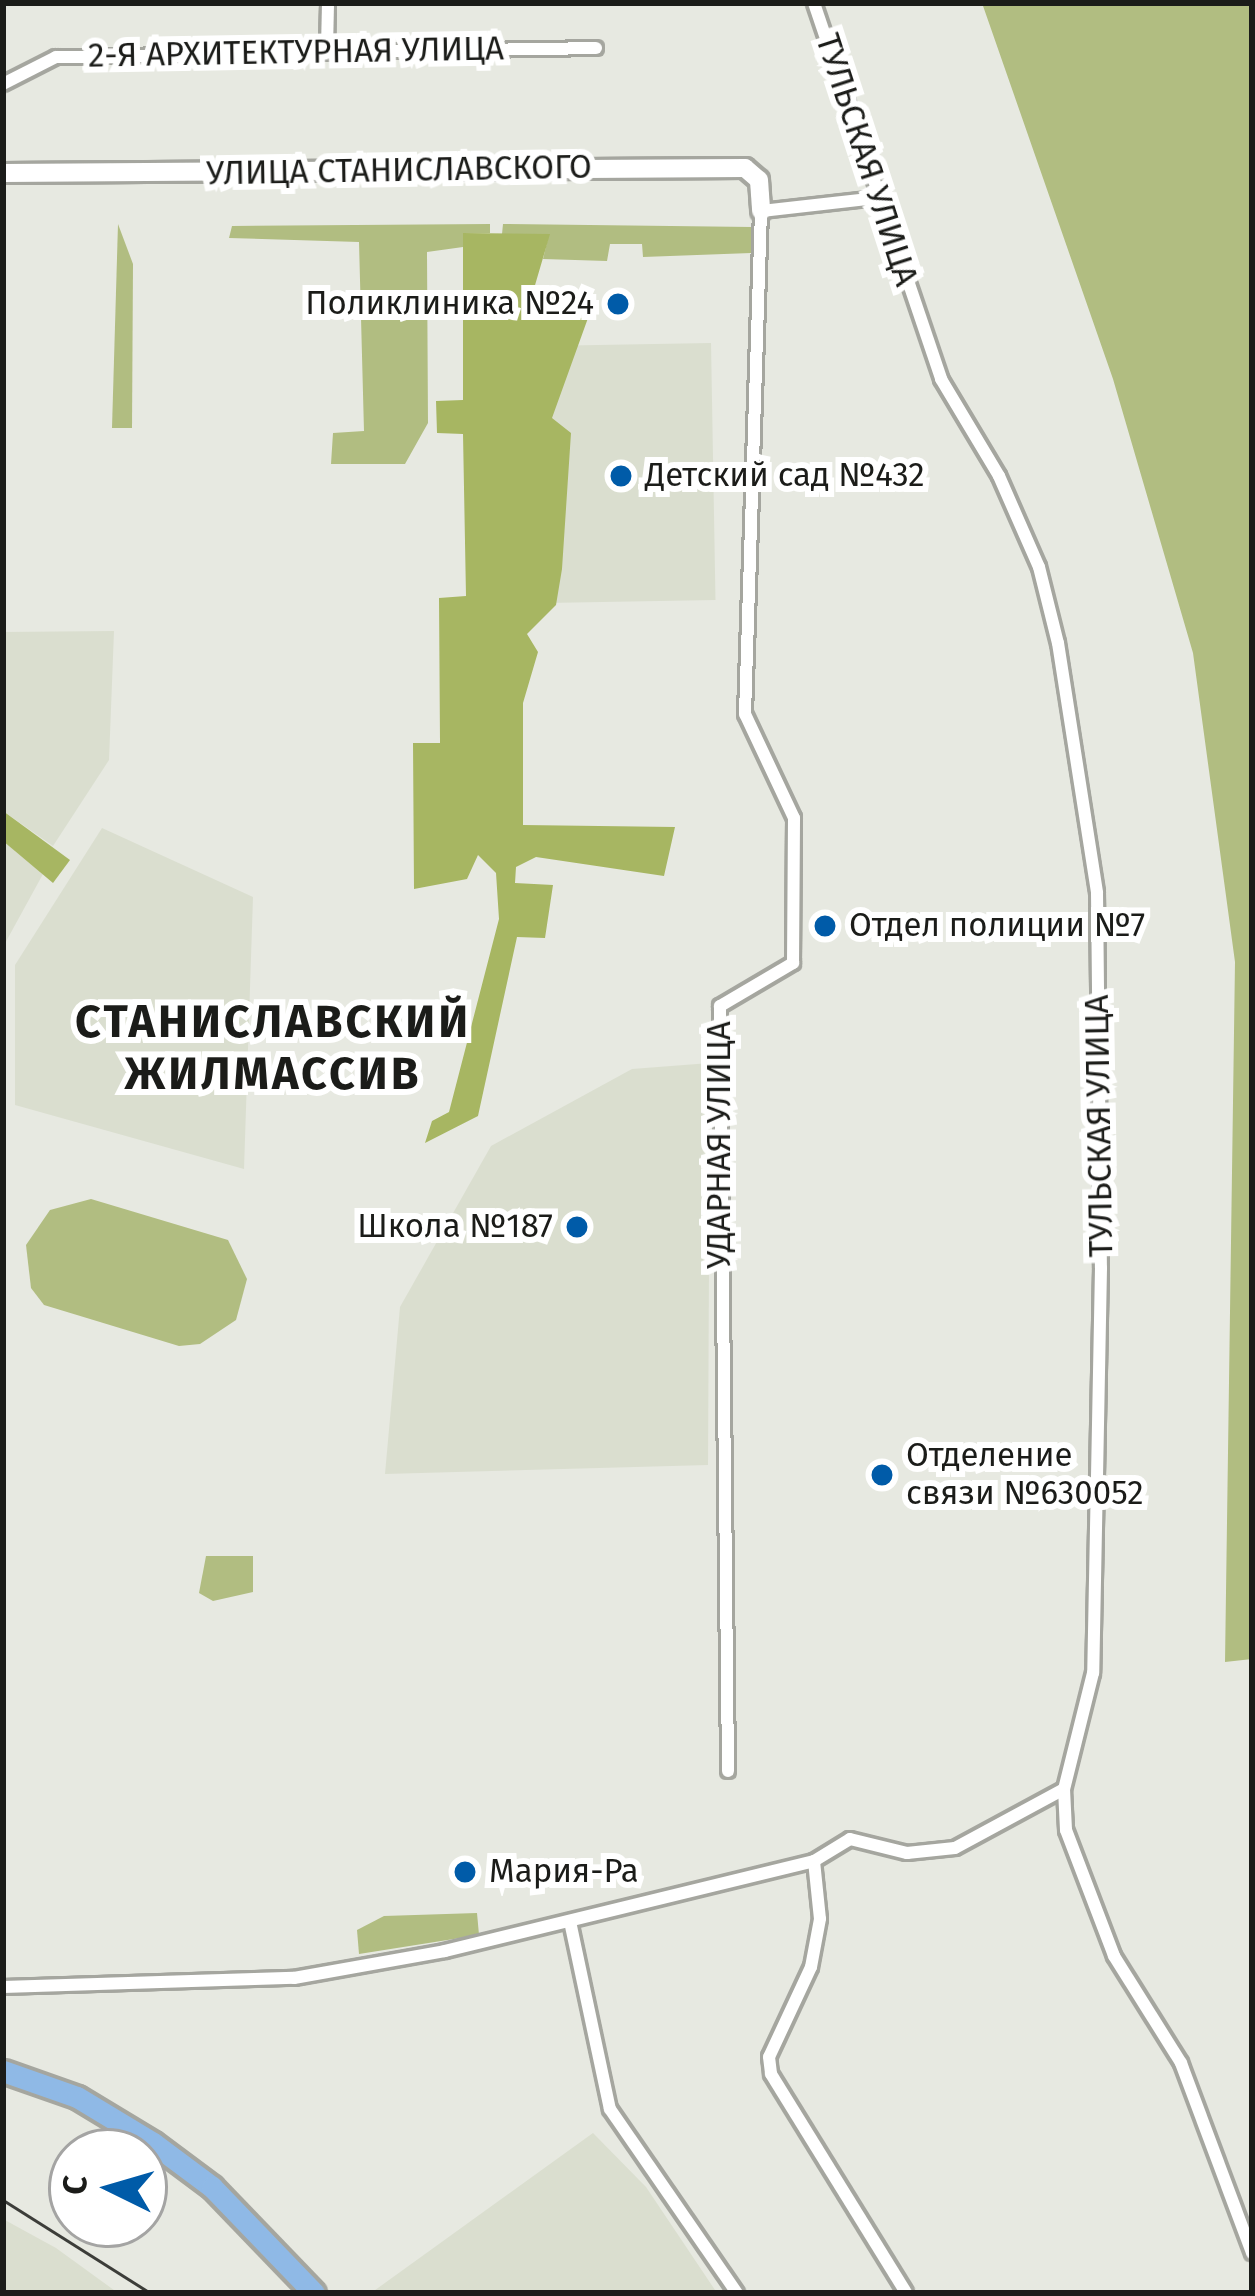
<!DOCTYPE html>
<html>
<head>
<meta charset="utf-8">
<style>
  body { margin:0 }
  #map { position:relative; width:1255px; height:2296px; overflow:hidden; background:#e7e9e1; font-family:"Fira Sans",sans-serif }
  div>[style] { position:absolute }
  .built>* { inset:0; background:#dadecf; transform-origin:0 0 }
  .green>* { inset:0; background:#b1bd81 }
  .forest>* { inset:0; background:#a7b662 }
  .roads { filter:drop-shadow(3px 0 #a5a69f) drop-shadow(-3px 0 #a5a69f) drop-shadow(0 3px #a5a69f) drop-shadow(0 -3px #a5a69f) }
  .street>* { height:12px; margin:-6px; padding:0 6px; transform-origin:6px; border-radius:6px; background:#fff }
  .secondary>* { height:18px; margin:-9px; padding:0 9px; transform-origin:9px; border-radius:9px; background:#fff }
  .primary>* { height:21px; margin:-10.5px; padding:0 10.5px; transform-origin:10.5px; border-radius:10.5px; background:#8fb9e6 }
  .tram>* { height:3px; margin:-1.5px; padding:0 1.5px; transform-origin:1.5px; border-radius:1.5px; background:#3c3d39 }
  .dots>* { width:33px; height:33px; translate:-50% -50%; box-sizing:border-box; border:6px solid #fff; border-radius:50% }
  span { translate:-50% -50%; white-space:nowrap; text-align:center; line-height:1.15; -webkit-text-stroke:12px #fff; paint-order:stroke }
  .street-label { font-size:33px; color:#1b1c19 }
  .poi-label { font-size:33px; color:#1b1c19 }
  .right { translate:-100% -50%; text-align:right }
  .left { translate:0 -50%; text-align:left }
  .district-label { font-size:45px; color:#1b1c19; font-weight:700; letter-spacing:3px }
  .frame { position:absolute; inset:0; border:6px solid #1b1c19; pointer-events:none }
  .north { position:absolute; left:48px; top:2128px; width:120px; height:120px; box-sizing:border-box; background:#fff; border:3px solid #a4a4a3; border-radius:50%; rotate:275deg; font-size:33px; font-weight:700; line-height:48px; text-align:center; color:#1b1c19 }
  .north::after { content:''; display:block; margin:auto; width:42px; height:54px; background:#005ba8; clip-path:polygon(50% 0,100% 100%,50% 72%,0 100%) }
</style>
</head>
<body>
<div id="map">
  <div class="built">
    <i style="left:711px;top:343px;width:257px;height:184px;rotate:89deg"></i>
    <i style="clip-path:polygon(114px 631px,109px 760px,53px 846px,3px 811px,3px 632px)"></i>
    <i style="clip-path:polygon(102px 828px,253px 897px,244px 1169px,15px 1105px,15px 965px)"></i>
    <i style="clip-path:polygon(3px 841px,43px 874px,3px 947px)"></i>
    <i style="clip-path:polygon(710px 1063px,708px 1465px,385px 1474px,400px 1307px,491px 1146px,632px 1069px)"></i>
    <i style="clip-path:polygon(593px 2133px,646px 2187px,717px 2293px,371px 2293px)"></i>
    <i style="clip-path:polygon(3px 2219px,56px 2248px,118px 2293px,3px 2293px)"></i>
  </div>
  <div class="green">
    <i style="clip-path:polygon(982px 3px,1252px 3px,1252px 1659px,1225px 1662px,1235px 962px,1193px 653px,1113px 379px)"></i>
    <i style="clip-path:polygon(118px 224px,133px 264px,132px 428px,112px 428px)"></i>
    <i style="clip-path:polygon(490px 224px,490px 233px,463px 233px,463px 247px,427px 252px,428px 423px,405px 464px,331px 464px,333px 433px,364px 431px,359px 242px,229px 238px,232px 226px)"></i>
    <i style="clip-path:polygon(503px 224px,752px 227px,751px 253px,643px 257px,642px 244px,610px 244px,607px 261px,543px 259px,549px 234px,502px 234px)"></i>
    <i style="clip-path:polygon(91px 1199px,228px 1240px,247px 1279px,236px 1320px,200px 1344px,179px 1346px,44px 1305px,31px 1288px,26px 1245px,50px 1210px)"></i>
    <i style="clip-path:polygon(206px 1556px,253px 1556px,253px 1592px,213px 1601px,199px 1593px)"></i>
    <i style="clip-path:polygon(477px 1913px,479px 1935px,359px 1954px,357px 1930px,384px 1916px)"></i>
  </div>
  <div class="forest">
    <i style="clip-path:polygon(463px 233px,550px 234px,533px 292px,537px 317px,588px 318px,552px 418px,571px 433px,562px 569px,556px 605px,527px 634px,538px 652px,523px 703px,523px 825px,675px 827px,664px 876px,536px 857px,516px 867px,515px 883px,553px 885px,545px 938px,517px 937px,478px 1116px,425px 1143px,432px 1121px,449px 1112px,499px 919px,496px 873px,478px 855px,467px 879px,414px 889px,413px 743px,440px 743px,439px 598px,466px 596px,463px 434px,437px 433px,436px 401px,463px 400px)"></i>
    <i style="clip-path:polygon(3px 811px,70px 860px,53px 883px,3px 841px)"></i>
  </div>
  <div class="roads">
    <div class="street">
      <i style="left:814px;top:3px;width:397px;rotate:71.3deg"></i>
      <i style="left:941px;top:379px;width:113px;rotate:59.1deg"></i>
      <i style="left:999px;top:476px;width:99px;rotate:66.3deg"></i>
      <i style="left:1039px;top:567px;width:78px;rotate:76deg"></i>
      <i style="left:1058px;top:643px;width:253px;rotate:81.1deg"></i>
      <i style="left:1097px;top:893px;width:375px;rotate:89.4deg"></i>
      <i style="left:1101px;top:1268px;width:405px;rotate:91.1deg"></i>
      <i style="left:1093px;top:1673px;width:120px;rotate:104deg"></i>
      <i style="left:1064px;top:1789px;width:41px;rotate:87.2deg"></i>
      <i style="left:1066px;top:1830px;width:135px;rotate:69.1deg"></i>
      <i style="left:1114px;top:1956px;width:126px;rotate:57.9deg"></i>
      <i style="left:1181px;top:2063px;width:203px;rotate:69.5deg"></i>
      <i style="left:327px;top:48px;width:45px;rotate:-88.7deg"></i>
      <i style="left:3px;top:84px;width:59px;rotate:-27deg"></i>
      <i style="left:56px;top:57px;width:540px;rotate:-0.95deg"></i>
      <i style="left:728px;top:1771px;width:765px;rotate:-90.6deg"></i>
      <i style="left:720px;top:1006px;width:85px;rotate:-30.5deg"></i>
      <i style="left:793px;top:963px;width:145px;rotate:-89.6deg"></i>
      <i style="left:794px;top:818px;width:115px;rotate:-115.2deg"></i>
      <i style="left:745px;top:714px;width:503px;rotate:-88.18deg"></i>
      <i style="left:761px;top:211px;width:116px;rotate:-6.4deg"></i>
      <i style="left:814px;top:1861px;width:58px;rotate:84.1deg"></i>
      <i style="left:820px;top:1919px;width:49px;rotate:100.6deg"></i>
      <i style="left:811px;top:1967px;width:99px;rotate:115deg"></i>
      <i style="left:769px;top:2057px;width:17px;rotate:83deg"></i>
      <i style="left:771px;top:2074px;width:257px;rotate:58.3deg"></i>
      <i style="left:571px;top:1926px;width:187px;rotate:78deg"></i>
      <i style="left:610px;top:2109px;width:224px;rotate:55.4deg"></i>
      <i style="left:3px;top:1987px;width:291px;rotate:-1.8deg"></i>
      <i style="left:294px;top:1978px;width:153px;rotate:-10.1deg"></i>
      <i style="left:445px;top:1951px;width:380px;rotate:-13.7deg"></i>
      <i style="left:814px;top:1861px;width:42px;rotate:-31.4deg"></i>
      <i style="left:850px;top:1839px;width:59px;rotate:13.8deg"></i>
      <i style="left:907px;top:1853px;width:48px;rotate:-5.9deg"></i>
      <i style="left:955px;top:1848px;width:124px;rotate:-28.4deg"></i>
    </div>
    <div class="secondary">
      <i style="left:3px;top:173px;width:742px;rotate:-0.39deg"></i>
      <i style="left:745px;top:168px;width:18px;rotate:41deg"></i>
      <i style="left:759px;top:180px;width:31px;rotate:86deg"></i>
    </div>
    <div class="primary">
      <i style="left:3px;top:2071px;width:78px;rotate:19.4deg"></i>
      <i style="left:77px;top:2097px;width:89px;rotate:31.2deg"></i>
      <i style="left:153px;top:2143px;width:74px;rotate:36.7deg"></i>
      <i style="left:212px;top:2187px;width:147px;rotate:46.1deg"></i>
    </div>
  </div>
  <div class="tram">
    <i style="left:3px;top:2200px;width:174px;rotate:32.3deg"></i>
  </div>
  <div class="dots">
    <i style="left:618px;top:304px;background:#005ba8"></i>
    <i style="left:621px;top:476px;background:#005ba8"></i>
    <i style="left:825px;top:926px;background:#005ba8"></i>
    <i style="left:577px;top:1227px;background:#005ba8"></i>
    <i style="left:882px;top:1475px;background:#005ba8"></i>
    <i style="left:465px;top:1872px;background:#005ba8"></i>
  </div>
  <div class="street-label">
    <span style="left:296px;top:53px;rotate:-1deg">2-Я АРХИТЕКТУРНАЯ УЛИЦА</span>
    <span style="left:866px;top:160px;rotate:72deg">ТУЛЬСКАЯ УЛИЦА</span>
    <span style="left:399px;top:171px;rotate:-1deg">УЛИЦА СТАНИСЛАВСКОГО</span>
    <span style="left:1100px;top:1126px;rotate:-91deg">ТУЛЬСКАЯ УЛИЦА</span>
    <span style="left:720px;top:1145px;rotate:-90deg">УДАРНАЯ УЛИЦА</span>
  </div>
  <div class="poi-label">
    <span class="right" style="left:594px;top:304px">Поликлиника №24</span>
    <span class="left" style="left:645px;top:476px">Детский сад №432</span>
    <span class="left" style="left:849px;top:926px">Отдел полиции №7</span>
    <span class="right" style="left:553px;top:1227px">Школа №187</span>
    <span class="left" style="left:906px;top:1475px">Отделение<br>связи №630052</span>
    <span class="left" style="left:489px;top:1872px">Мария-Ра</span>
  </div>
  <div class="district-label">
    <span style="left:273px;top:1049px">СТАНИСЛАВСКИЙ<br>ЖИЛМАССИВ</span>
  </div>
  <div class="frame"></div>
  <div class="north">С</div>
</div>
</body>
</html>
